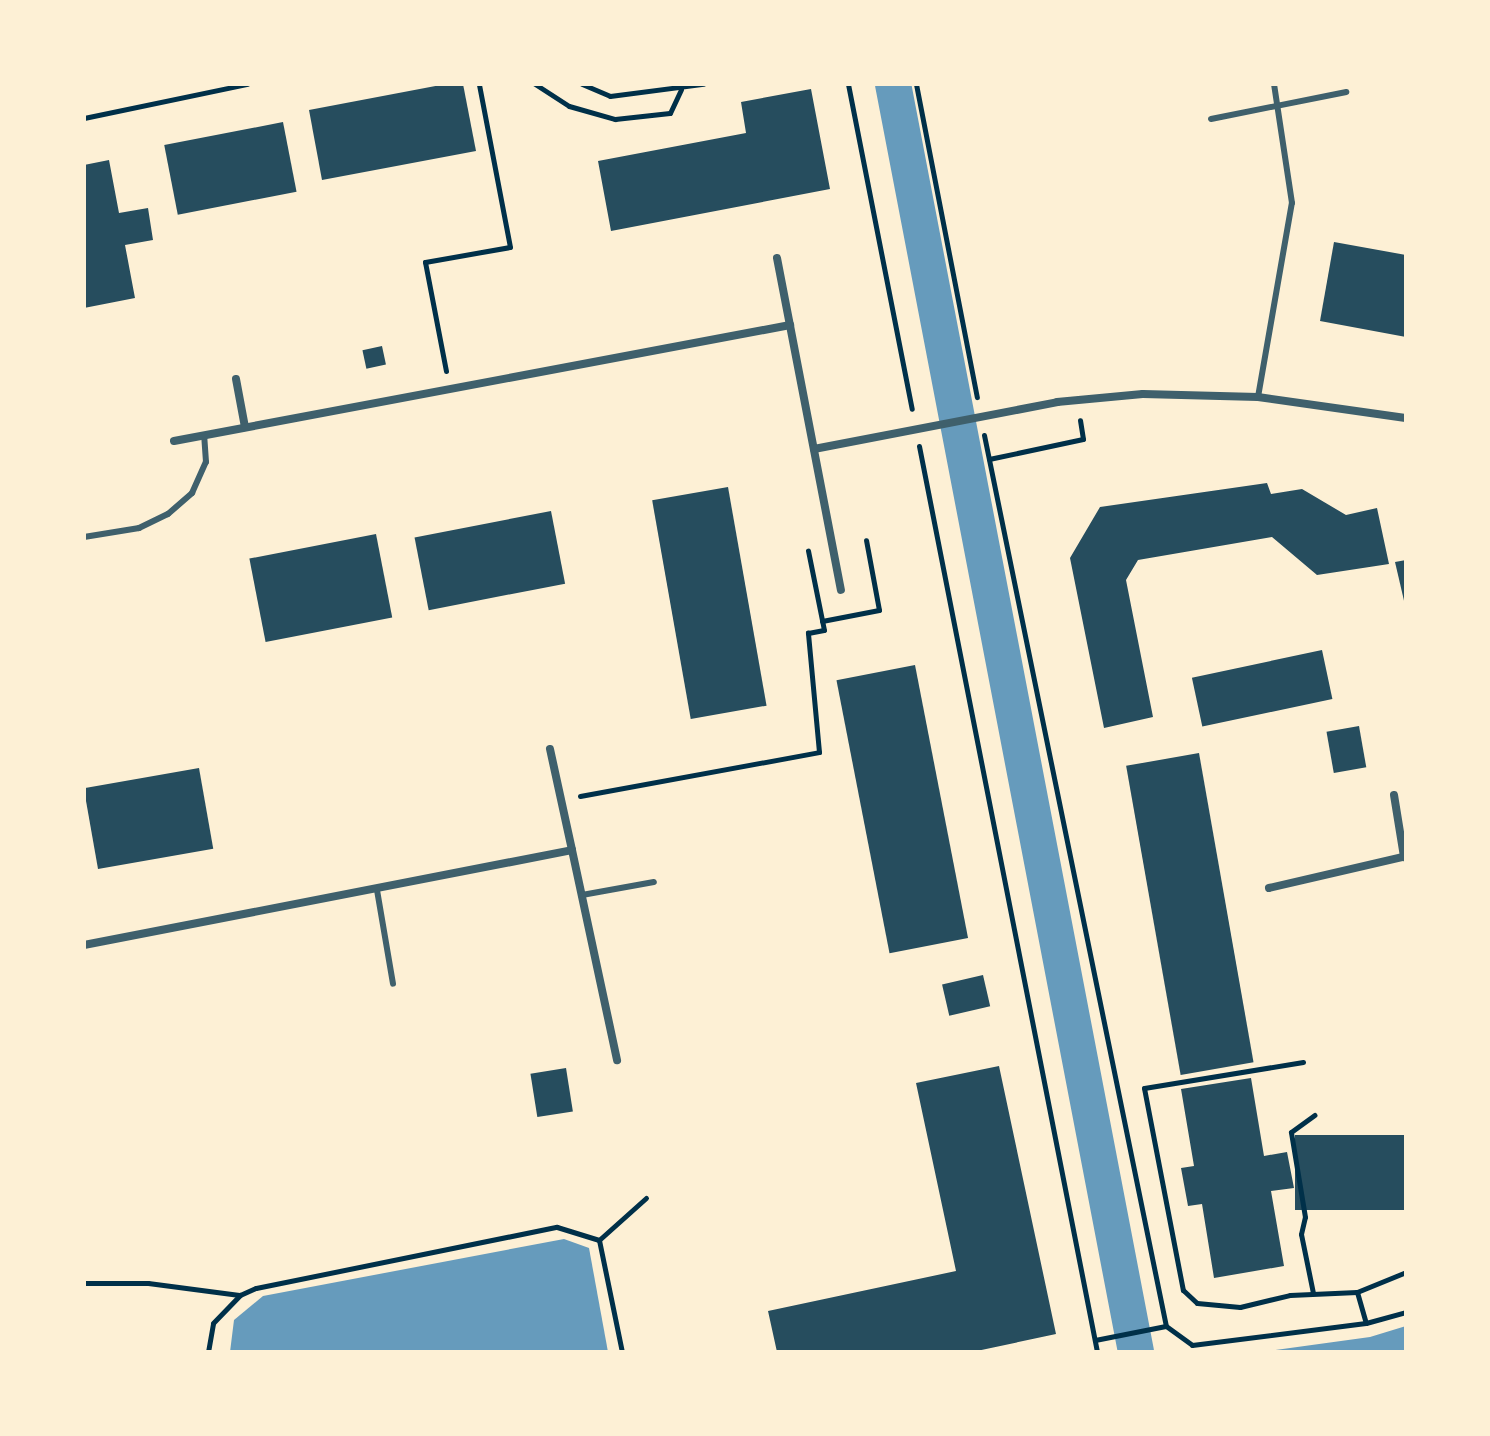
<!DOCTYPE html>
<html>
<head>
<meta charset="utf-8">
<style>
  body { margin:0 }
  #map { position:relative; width:1490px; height:1436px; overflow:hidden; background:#fdf0d5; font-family:"Public Sans",sans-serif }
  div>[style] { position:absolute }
  .water>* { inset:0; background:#669bbc }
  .canal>* { height:36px; margin:-18px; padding:0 18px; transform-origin:18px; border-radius:18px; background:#669bbc }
  .building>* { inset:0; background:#264d5e; transform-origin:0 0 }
  .path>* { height:5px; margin:-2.5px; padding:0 2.5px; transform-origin:2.5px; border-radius:2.5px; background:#003049 }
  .service>* { height:6px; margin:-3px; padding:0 3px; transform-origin:3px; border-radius:3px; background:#3f606c }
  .minor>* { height:8px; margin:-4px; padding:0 4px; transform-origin:4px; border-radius:4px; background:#3f606c }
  span { translate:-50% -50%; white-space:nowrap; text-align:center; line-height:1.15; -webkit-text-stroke:8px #fdf0d5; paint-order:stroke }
  .frame { position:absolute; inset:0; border:86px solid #fdf0d5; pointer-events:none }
</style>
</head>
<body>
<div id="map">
  <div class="water">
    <i style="clip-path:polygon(564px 1239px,589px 1248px,608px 1352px,230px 1352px,234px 1320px,263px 1296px)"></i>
    <i style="clip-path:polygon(1406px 1326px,1406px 1352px,1260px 1352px,1370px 1337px)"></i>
  </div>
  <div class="canal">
    <i style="left:893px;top:84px;width:1291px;rotate:79.15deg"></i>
  </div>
  <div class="building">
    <i style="clip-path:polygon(446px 84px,463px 84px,476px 151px,322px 180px,309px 110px)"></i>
    <i style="clip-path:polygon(811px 89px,830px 189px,611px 231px,598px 161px,746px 133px,741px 102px)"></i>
    <i style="left:283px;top:122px;width:71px;height:121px;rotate:79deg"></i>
    <i style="clip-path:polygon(109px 160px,119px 213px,148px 208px,153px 240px,125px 245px,135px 298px,84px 308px,84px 165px)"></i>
    <i style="clip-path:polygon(1334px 242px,1406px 255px,1406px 337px,1320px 321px)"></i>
    <i style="left:382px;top:346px;width:19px;height:20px;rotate:78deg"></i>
    <i style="clip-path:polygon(1267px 483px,1271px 494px,1302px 489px,1346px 515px,1377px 508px,1389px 564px,1317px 575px,1272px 537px,1138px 560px,1126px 580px,1153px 717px,1104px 728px,1070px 558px,1100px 507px)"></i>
    <i style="left:728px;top:487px;width:222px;height:77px;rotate:80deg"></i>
    <i style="left:551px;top:511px;width:74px;height:139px;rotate:79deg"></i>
    <i style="left:376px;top:534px;width:85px;height:129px;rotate:79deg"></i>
    <i style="clip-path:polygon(1406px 560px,1406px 605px,1405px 605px,1395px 562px)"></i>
    <i style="left:1322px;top:650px;width:50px;height:133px;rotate:78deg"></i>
    <i style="left:915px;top:665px;width:278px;height:80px;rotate:79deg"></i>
    <i style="left:1359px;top:726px;width:42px;height:33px;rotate:80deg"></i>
    <i style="left:1199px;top:753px;width:314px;height:74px;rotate:80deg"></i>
    <i style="left:199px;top:768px;width:82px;height:117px;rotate:80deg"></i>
    <i style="left:983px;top:975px;width:32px;height:42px;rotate:77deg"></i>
    <i style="clip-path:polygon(999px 1066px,1056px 1334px,972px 1352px,777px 1352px,768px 1311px,956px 1271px,916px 1083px)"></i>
    <i style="left:566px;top:1068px;width:44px;height:36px;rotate:81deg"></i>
    <i style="clip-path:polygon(1251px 1078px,1264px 1156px,1287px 1152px,1294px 1188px,1271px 1191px,1284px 1266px,1214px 1278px,1202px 1204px,1188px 1206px,1181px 1168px,1194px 1166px,1181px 1089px)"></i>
    <i style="left:1406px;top:1135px;width:75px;height:111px;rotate:90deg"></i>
  </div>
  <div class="path">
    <i style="left:535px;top:84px;width:40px;rotate:32.9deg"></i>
    <i style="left:569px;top:106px;width:48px;rotate:15.8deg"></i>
    <i style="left:615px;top:119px;width:55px;rotate:-6.2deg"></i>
    <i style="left:670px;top:113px;width:26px;rotate:-65deg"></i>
    <i style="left:582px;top:84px;width:30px;rotate:23deg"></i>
    <i style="left:610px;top:96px;width:94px;rotate:-7.4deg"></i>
    <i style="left:848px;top:84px;width:331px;rotate:78.9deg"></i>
    <i style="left:916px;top:84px;width:319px;rotate:79deg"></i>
    <i style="left:84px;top:118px;width:167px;rotate:-11.8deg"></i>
    <i style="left:446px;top:371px;width:111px;rotate:-100.9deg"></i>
    <i style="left:425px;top:262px;width:86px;rotate:-10deg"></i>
    <i style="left:510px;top:247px;width:166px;rotate:-100.8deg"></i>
    <i style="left:984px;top:435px;width:909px;rotate:78.46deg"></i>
    <i style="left:1166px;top:1326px;width:32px;rotate:36deg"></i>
    <i style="left:1192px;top:1345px;width:175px;rotate:-7.2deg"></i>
    <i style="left:1366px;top:1323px;width:41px;rotate:-15.4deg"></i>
    <i style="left:919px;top:446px;width:923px;rotate:78.88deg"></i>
    <i style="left:989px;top:459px;width:96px;rotate:-12deg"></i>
    <i style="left:1083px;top:439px;width:19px;rotate:-99deg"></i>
    <i style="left:822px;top:621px;width:58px;rotate:-10.9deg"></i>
    <i style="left:879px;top:610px;width:71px;rotate:-100.5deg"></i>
    <i style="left:580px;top:796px;width:243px;rotate:-10.4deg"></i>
    <i style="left:819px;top:752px;width:120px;rotate:-95.3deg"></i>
    <i style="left:808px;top:633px;width:16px;rotate:-11deg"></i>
    <i style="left:824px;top:630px;width:81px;rotate:-101.4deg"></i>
    <i style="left:1303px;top:1062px;width:161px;rotate:170.7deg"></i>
    <i style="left:1144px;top:1088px;width:206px;rotate:79.1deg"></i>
    <i style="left:1183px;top:1290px;width:19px;rotate:43deg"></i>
    <i style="left:1197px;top:1303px;width:43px;rotate:5.3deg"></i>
    <i style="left:1240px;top:1307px;width:51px;rotate:-13.5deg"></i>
    <i style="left:1290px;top:1295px;width:67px;rotate:-2.6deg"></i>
    <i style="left:1357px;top:1292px;width:53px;rotate:-22.2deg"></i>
    <i style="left:599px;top:1240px;width:114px;rotate:78.4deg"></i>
    <i style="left:599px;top:1240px;width:63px;rotate:-41.8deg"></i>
    <i style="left:85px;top:1283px;width:63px"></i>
    <i style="left:148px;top:1283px;width:92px;rotate:7.5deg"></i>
    <i style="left:1357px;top:1292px;width:32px;rotate:74deg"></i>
    <i style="left:1313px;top:1293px;width:60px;rotate:-101.5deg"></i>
    <i style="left:1301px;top:1234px;width:17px;rotate:-77deg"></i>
    <i style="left:1305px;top:1217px;width:86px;rotate:-99.4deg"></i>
    <i style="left:1291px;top:1132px;width:29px;rotate:-36deg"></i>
    <i style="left:1095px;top:1340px;width:72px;rotate:-11.2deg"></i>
    <i style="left:208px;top:1352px;width:29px;rotate:-80deg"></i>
    <i style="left:213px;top:1323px;width:39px;rotate:-46deg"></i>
    <i style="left:240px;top:1295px;width:17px;rotate:-24deg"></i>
    <i style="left:256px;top:1288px;width:307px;rotate:-11.5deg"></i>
    <i style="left:557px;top:1227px;width:44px;rotate:17.2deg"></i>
  </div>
  <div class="service">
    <i style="left:1211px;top:119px;width:138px;rotate:-11.3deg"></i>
    <i style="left:1258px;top:397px;width:197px;rotate:-80.1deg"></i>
    <i style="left:1292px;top:203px;width:120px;rotate:-98.6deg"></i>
    <i style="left:84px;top:537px;width:56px;rotate:-9.3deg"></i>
    <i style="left:139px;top:528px;width:32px;rotate:-26deg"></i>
    <i style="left:168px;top:514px;width:32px;rotate:-41deg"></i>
    <i style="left:192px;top:493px;width:34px;rotate:-66deg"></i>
    <i style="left:206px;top:462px;width:27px;rotate:-94deg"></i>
    <i style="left:377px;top:890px;width:95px;rotate:80.3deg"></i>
    <i style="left:582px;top:895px;width:73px;rotate:-10.2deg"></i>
  </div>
  <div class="minor">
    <i style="left:777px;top:258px;width:338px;rotate:79.1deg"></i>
    <i style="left:236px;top:379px;width:49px;rotate:79.4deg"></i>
    <i style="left:174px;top:441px;width:627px;rotate:-10.66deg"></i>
    <i style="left:814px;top:449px;width:248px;rotate:-10.9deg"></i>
    <i style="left:1057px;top:402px;width:86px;rotate:-5.3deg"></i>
    <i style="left:1143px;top:394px;width:115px;rotate:1.5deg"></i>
    <i style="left:1258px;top:397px;width:149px;rotate:8.1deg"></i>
    <i style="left:550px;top:749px;width:103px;rotate:77.7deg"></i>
    <i style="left:1394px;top:795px;width:63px;rotate:80.8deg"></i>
    <i style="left:1269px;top:888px;width:141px;rotate:-13.1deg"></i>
    <i style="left:84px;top:945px;width:497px;rotate:-11deg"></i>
    <i style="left:572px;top:850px;width:215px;rotate:77.9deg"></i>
  </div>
  <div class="frame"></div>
</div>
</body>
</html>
